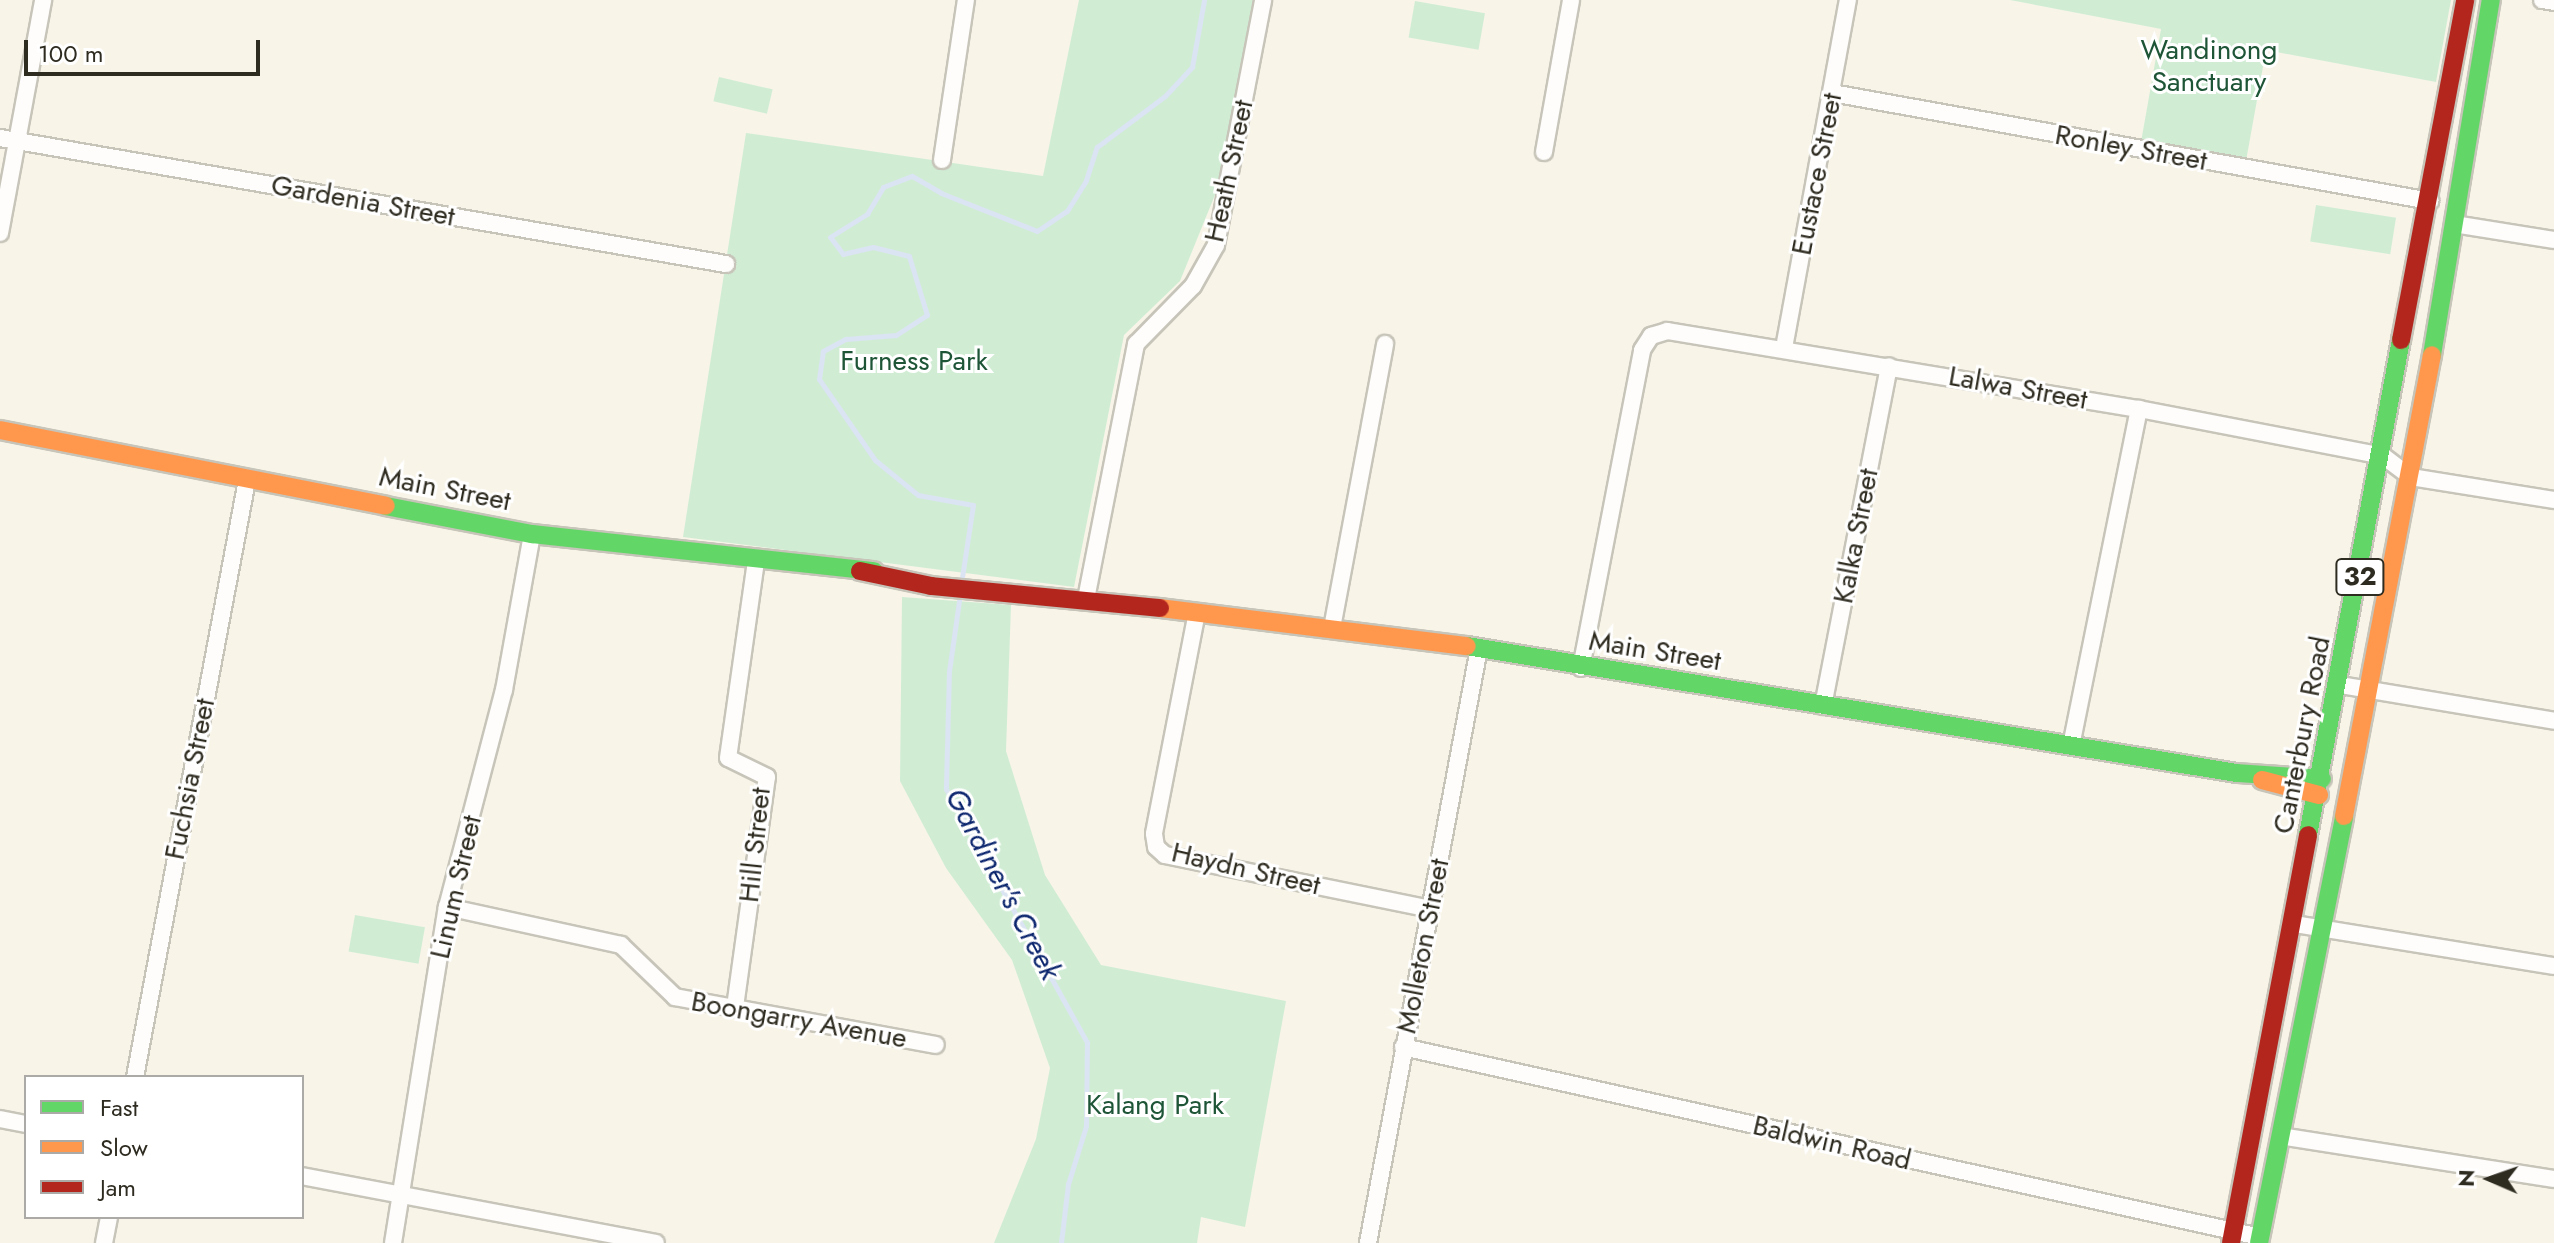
<!DOCTYPE html>
<html>
<head>
<meta charset="utf-8">
<style>
  body { margin:0 }
  #map { position:relative; width:2554px; height:1243px; overflow:hidden; background:#f8f4e8; font-family:Jost,sans-serif }
  div>[style] { position:absolute }
  .green>* { inset:0; background:#d0edd4; transform-origin:0 0 }
  .stream>* { height:5px; margin:-2.5px; padding:0 2.5px; transform-origin:2.5px; border-radius:2.5px; background:#dbe4f2 }
  .roads { filter:drop-shadow(2px 0 #c7c4b9) drop-shadow(-2px 0 #c7c4b9) drop-shadow(0 2px #c7c4b9) drop-shadow(0 -2px #c7c4b9) }
  .street>* { height:16px; margin:-8px; padding:0 8px; transform-origin:8px; border-radius:8px; background:#fefdfc }
  .fast>* { height:18px; margin:-9px; padding:0 9px; transform-origin:9px; border-radius:9px; background:#63d668 }
  .slow>* { height:18px; margin:-9px; padding:0 9px; transform-origin:9px; border-radius:9px; background:#ff974d }
  .jam>* { height:18px; margin:-9px; padding:0 9px; transform-origin:9px; border-radius:9px; background:#b3261e }
  span { translate:-50% -50%; white-space:nowrap; text-align:center; line-height:1.15; -webkit-text-stroke:6px #fff; paint-order:stroke }
  .shield-label span { padding:2px 6px; background:#fff; border:2px solid; border-radius:6px; -webkit-text-stroke-width:0 }
  .shield-label { font-size:26px; color:#2e2b20; font-weight:700 }
  .park-label { font-size:28px; color:#1e5537 }
  .street-label { font-size:28px; color:#2e2b20 }
  .water-label { font-size:30px; color:#0c266e; font-style:italic }
  .legend { position:absolute; left:24px; top:1075px; width:280px; height:144px; box-sizing:border-box; background:#fff; border:2px solid #abaaa6; margin:0; padding:10px 14px; list-style:none; font-size:24px; color:#2e2b20 }
  .legend li { display:flex; align-items:center; gap:16px; height:40px }
  .legend b { width:40px; border:2px solid #abaaa6 }
  .north { position:absolute; left:2450px; top:1139px; width:80px; height:80px; -webkit-text-stroke:6px #fff; paint-order:stroke; rotate:272deg; font-size:22px; font-weight:700; line-height:32px; text-align:center; color:#2e2b20 }
  .north::after { content:''; display:block; margin:auto; width:28px; height:36px; background:#2e2b20; clip-path:polygon(50% 0,100% 100%,50% 72%,0 100%) }
  .scale { position:absolute; left:24px; top:40px; width:236px; height:36px; box-sizing:border-box; border:4px solid #2e2b20; border-top:0; padding-left:10px; font-size:24px; line-height:28px; white-space:nowrap; color:#2e2b20; -webkit-text-stroke:6px #fff; paint-order:stroke }
</style>
</head>
<body>
<div id="map">
  <div class="green">
    <i style="clip-path:polygon(1079px 0,1253px 0,1217px 190px,1180px 281px,1124px 335px,1074px 587px,683px 537px,746px 133px,1043px 176px)"></i>
    <i style="clip-path:polygon(2010px 0,2451px 0,2436px 82px,2266px 50px,2246px 161px,2141px 142px,2161px 29px)"></i>
    <i style="left:1415px;top:1px;width:71px;height:37px;rotate:10deg"></i>
    <i style="left:719px;top:77px;width:55px;height:25px;rotate:13deg"></i>
    <i style="left:2316px;top:205px;width:81px;height:37px;rotate:9deg"></i>
    <i style="clip-path:polygon(902px 597px,1011px 605px,1006px 751px,1045px 875px,1101px 965px,1286px 1001px,1245px 1227px,1201px 1217px,1197px 1243px,994px 1243px,1036px 1139px,1050px 1068px,1012px 960px,946px 868px,900px 781px)"></i>
    <i style="left:355px;top:915px;width:71px;height:37px;rotate:10deg"></i>
  </div>
  <div class="stream">
    <i style="left:961px;top:584px;width:80px;rotate:-81.4deg"></i>
    <i style="left:973px;top:505px;width:56px;rotate:-169.7deg"></i>
    <i style="left:918px;top:495px;width:55px;rotate:-140.9deg"></i>
    <i style="left:875px;top:460px;width:98px;rotate:-124.7deg"></i>
    <i style="left:819px;top:379px;width:28px;rotate:-82deg"></i>
    <i style="left:823px;top:351px;width:26px;rotate:-28deg"></i>
    <i style="left:846px;top:339px;width:50px;rotate:-4.6deg"></i>
    <i style="left:896px;top:335px;width:37px;rotate:-33deg"></i>
    <i style="left:927px;top:315px;width:62px;rotate:-107deg"></i>
    <i style="left:909px;top:256px;width:37px;rotate:-166deg"></i>
    <i style="left:873px;top:247px;width:31px;rotate:167deg"></i>
    <i style="left:843px;top:254px;width:21px;rotate:-127deg"></i>
    <i style="left:830px;top:237px;width:44px;rotate:-31.9deg"></i>
    <i style="left:867px;top:214px;width:31px;rotate:-59deg"></i>
    <i style="left:883px;top:187px;width:31px;rotate:-21deg"></i>
    <i style="left:912px;top:176px;width:34px;rotate:30deg"></i>
    <i style="left:941px;top:193px;width:103px;rotate:21.6deg"></i>
    <i style="left:1037px;top:231px;width:36px;rotate:-34deg"></i>
    <i style="left:1067px;top:211px;width:36px;rotate:-58deg"></i>
    <i style="left:1086px;top:180px;width:35px;rotate:-72deg"></i>
    <i style="left:1097px;top:147px;width:85px;rotate:-36.9deg"></i>
    <i style="left:1165px;top:96px;width:40px;rotate:-47deg"></i>
    <i style="left:1192px;top:67px;width:68px;rotate:-79.8deg"></i>
    <i style="left:960px;top:594px;width:78px;rotate:98.1deg"></i>
    <i style="left:949px;top:671px;width:118px;rotate:91.5deg"></i>
    <i style="left:946px;top:789px;width:290px;rotate:60.9deg"></i>
    <i style="left:1087px;top:1042px;width:84px;rotate:90.7deg"></i>
    <i style="left:1086px;top:1126px;width:61px;rotate:107.2deg"></i>
    <i style="left:1068px;top:1184px;width:59px;rotate:96.8deg"></i>
  </div>
  <div class="roads">
    <div class="street">
      <i style="left:2542px;top:0;width:12px;rotate:9deg"></i>
      <i style="left:1832px;top:93px;width:608px;rotate:10.24deg"></i>
      <i style="left:0;top:138px;width:737px;rotate:9.85deg"></i>
      <i style="left:1544px;top:152px;width:154px;rotate:-79.9deg"></i>
      <i style="left:942px;top:160px;width:162px;rotate:-81.5deg"></i>
      <i style="left:2454px;top:224px;width:101px;rotate:9.1deg"></i>
      <i style="left:0;top:233px;width:237px;rotate:-79.5deg"></i>
      <i style="left:1784px;top:348px;width:354px;rotate:-79.6deg"></i>
      <i style="left:1086px;top:599px;width:260px;rotate:-78.9deg"></i>
      <i style="left:1136px;top:344px;width:81px;rotate:-45.5deg"></i>
      <i style="left:1193px;top:286px;width:47px;rotate:-60.7deg"></i>
      <i style="left:1216px;top:245px;width:249px;rotate:-79.1deg"></i>
      <i style="left:1197px;top:612px;width:226px;rotate:101deg"></i>
      <i style="left:1154px;top:834px;width:13px;rotate:81deg"></i>
      <i style="left:1156px;top:847px;width:12px;rotate:42deg"></i>
      <i style="left:1165px;top:855px;width:270px;rotate:11.5deg"></i>
      <i style="left:1332px;top:628px;width:289px;rotate:-79.4deg"></i>
      <i style="left:1581px;top:668px;width:324px;rotate:-79.1deg"></i>
      <i style="left:1642px;top:350px;width:17px;rotate:-57deg"></i>
      <i style="left:1651px;top:336px;width:17px;rotate:-17deg"></i>
      <i style="left:1667px;top:331px;width:478px;rotate:9.4deg"></i>
      <i style="left:2139px;top:409px;width:248px;rotate:10.9deg"></i>
      <i style="left:2383px;top:456px;width:35px;rotate:37deg"></i>
      <i style="left:2411px;top:477px;width:145px;rotate:9.1deg"></i>
      <i style="left:2340px;top:685px;width:217px;rotate:9.5deg"></i>
      <i style="left:1823px;top:706px;width:346px;rotate:-79deg"></i>
      <i style="left:2071px;top:746px;width:344px;rotate:-78.6deg"></i>
      <i style="left:447px;top:907px;width:178px;rotate:12.3deg"></i>
      <i style="left:621px;top:945px;width:75px;rotate:43.9deg"></i>
      <i style="left:675px;top:997px;width:265px;rotate:10.4deg"></i>
      <i style="left:2294px;top:924px;width:263px;rotate:9.2deg"></i>
      <i style="left:735px;top:1007px;width:232px;rotate:-82.1deg"></i>
      <i style="left:767px;top:777px;width:43px;rotate:-154deg"></i>
      <i style="left:728px;top:758px;width:199px;rotate:-81.9deg"></i>
      <i style="left:1403px;top:1047px;width:878px;rotate:12.5deg"></i>
      <i style="left:135px;top:1077px;width:607px;rotate:-79.37deg"></i>
      <i style="left:0;top:1119px;width:26px;rotate:11deg"></i>
      <i style="left:2280px;top:1136px;width:277px;rotate:8.9deg"></i>
      <i style="left:302px;top:1176px;width:360px;rotate:10.7deg"></i>
      <i style="left:104px;top:1243px;width:26px;rotate:-79deg"></i>
      <i style="left:393px;top:1243px;width:340px;rotate:-80.9deg"></i>
      <i style="left:447px;top:907px;width:224px;rotate:-75.3deg"></i>
      <i style="left:504px;top:690px;width:158px;rotate:-79.8deg"></i>
      <i style="left:1368px;top:1243px;width:605px;rotate:-79.43deg"></i>
    </div>
    <div class="fast">
      <i style="left:2432px;top:355px;width:360px;rotate:-80.6deg"></i>
      <i style="left:386px;top:506px;width:149px;rotate:10.9deg"></i>
      <i style="left:532px;top:534px;width:344px;rotate:6.2deg"></i>
      <i style="left:1467px;top:646px;width:780px;rotate:9.37deg"></i>
      <i style="left:2237px;top:773px;width:85px;rotate:4deg"></i>
      <i style="left:2308px;top:835px;width:504px;rotate:-79.36deg"></i>
      <i style="left:2259px;top:1243px;width:435px;rotate:-78.7deg"></i>
    </div>
    <div class="slow">
      <i style="left:0;top:430px;width:393px;rotate:11.1deg"></i>
      <i style="left:1160px;top:608px;width:309px;rotate:7.1deg"></i>
      <i style="left:2262px;top:780px;width:59px;rotate:14.7deg"></i>
      <i style="left:2344px;top:816px;width:469px;rotate:-79.2deg"></i>
    </div>
    <div class="jam">
      <i style="left:2401px;top:340px;width:346px;rotate:-79.3deg"></i>
      <i style="left:860px;top:571px;width:73px;rotate:11.9deg"></i>
      <i style="left:931px;top:586px;width:230px;rotate:5.5deg"></i>
      <i style="left:2231px;top:1243px;width:415px;rotate:-79.3deg"></i>
    </div>
  </div>
  <div class="shield-label">
    <span style="left:2360px;top:577px">32</span>
  </div>
  <div class="park-label">
    <span style="left:2209px;top:66px">Wandinong<br>Sanctuary</span>
    <span style="left:914px;top:361px">Furness Park</span>
    <span style="left:1155px;top:1105px">Kalang Park</span>
  </div>
  <div class="street-label">
    <span style="left:2131px;top:148px;rotate:10deg">Ronley Street</span>
    <span style="left:1229px;top:171px;rotate:-78deg">Heath Street</span>
    <span style="left:1817px;top:174px;rotate:-79deg">Eustace Street</span>
    <span style="left:363px;top:201px;rotate:10deg">Gardenia Street</span>
    <span style="left:2018px;top:388px;rotate:10deg">Lalwa Street</span>
    <span style="left:445px;top:489px;rotate:11deg">Main Street</span>
    <span style="left:1856px;top:536px;rotate:-79deg">Kalka Street</span>
    <span style="left:1655px;top:651px;rotate:9deg">Main Street</span>
    <span style="left:2302px;top:735px;rotate:-79deg">Canterbury Road</span>
    <span style="left:190px;top:779px;rotate:-79deg">Fuchsia Street</span>
    <span style="left:755px;top:845px;rotate:-84deg">Hill Street</span>
    <span style="left:1246px;top:869px;rotate:13deg">Haydn Street</span>
    <span style="left:456px;top:887px;rotate:-77deg">Linum Street</span>
    <span style="left:1423px;top:946px;rotate:-79deg">Molleton Street</span>
    <span style="left:799px;top:1020px;rotate:10deg">Boongarry Avenue</span>
    <span style="left:1832px;top:1143px;rotate:13deg">Baldwin Road</span>
  </div>
  <div class="water-label">
    <span style="left:1003px;top:884px;rotate:62deg">Gardiner's Creek</span>
  </div>
  <ul class="legend">
  <li><b style="height:10px;background:#63d668"></b>Fast</li>
  <li><b style="height:10px;background:#ff974d"></b>Slow</li>
  <li><b style="height:10px;background:#b3261e"></b>Jam</li>
  </ul>
  <div class="north">N</div>
  <div class="scale">100 m</div>
</div>
</body>
</html>
